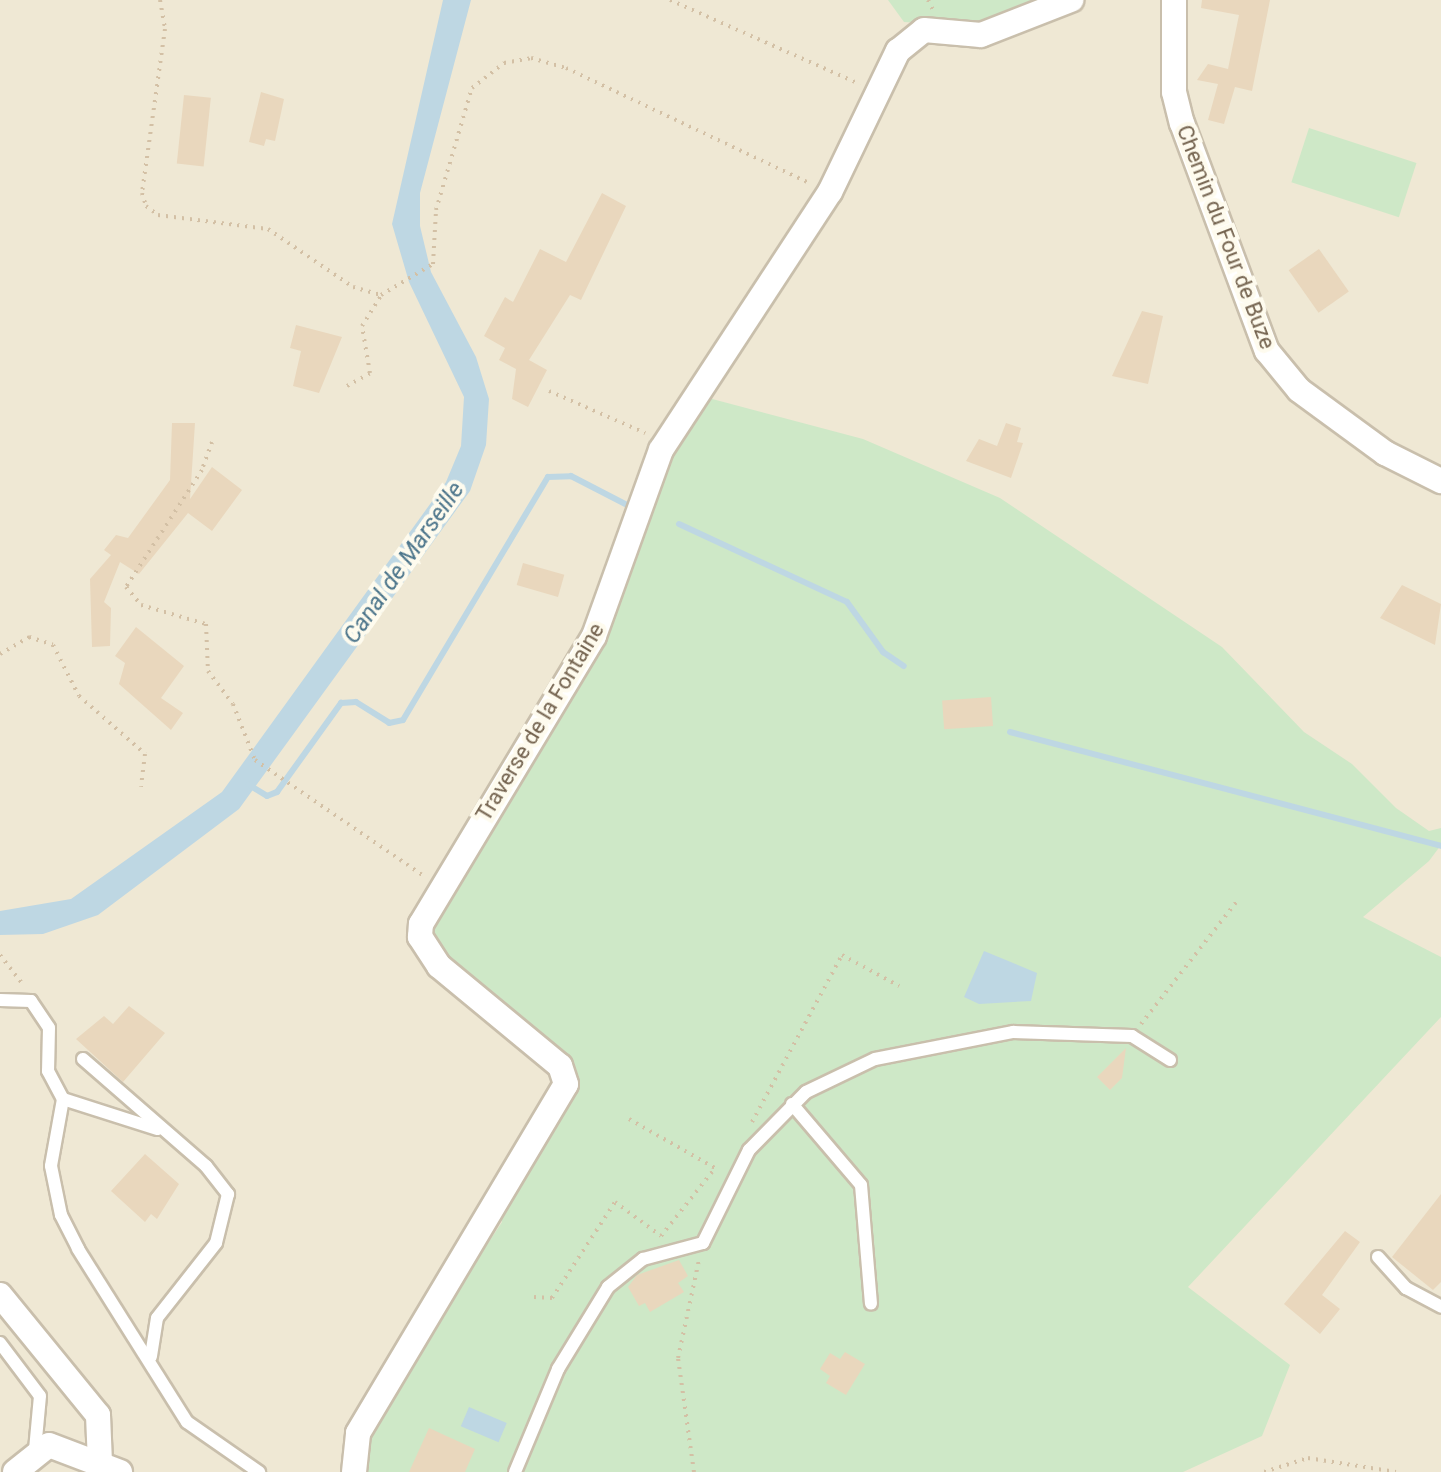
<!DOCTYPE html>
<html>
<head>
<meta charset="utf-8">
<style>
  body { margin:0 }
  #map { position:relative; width:1441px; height:1472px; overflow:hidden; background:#fbf7e8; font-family:Roboto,sans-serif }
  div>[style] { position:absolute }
  .residential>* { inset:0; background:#efe8d4; transform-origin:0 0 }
  .green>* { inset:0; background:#cee8c7; transform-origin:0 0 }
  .water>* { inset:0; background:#bed7e3; transform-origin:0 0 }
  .stream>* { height:6px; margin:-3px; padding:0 3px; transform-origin:3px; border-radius:3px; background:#bed7e3 }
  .building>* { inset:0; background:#e9d7bd; transform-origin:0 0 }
  .path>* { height:4px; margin-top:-2px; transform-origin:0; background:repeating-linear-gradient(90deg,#d3c0a5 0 2px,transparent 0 8px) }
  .roads { filter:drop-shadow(2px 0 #c9bfac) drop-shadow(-2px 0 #c9bfac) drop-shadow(0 2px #c9bfac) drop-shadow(0 -2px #c9bfac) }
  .lane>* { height:12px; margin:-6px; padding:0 6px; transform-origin:6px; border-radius:6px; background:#fff }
  .street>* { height:24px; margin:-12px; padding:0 12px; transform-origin:12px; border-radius:12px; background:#fff }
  span { translate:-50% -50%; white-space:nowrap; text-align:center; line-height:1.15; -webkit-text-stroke:8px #fefbee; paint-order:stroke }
  .street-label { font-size:22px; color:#73624e }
  .water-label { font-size:24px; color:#4c758b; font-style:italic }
</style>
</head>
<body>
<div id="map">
  <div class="residential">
    <i style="left:0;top:0;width:1441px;height:1472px"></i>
  </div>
  <div class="green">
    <i style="clip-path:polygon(888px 0,1053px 0,980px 27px,904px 22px)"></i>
    <i style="left:1309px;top:128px;width:113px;height:57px;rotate:18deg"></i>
    <i style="clip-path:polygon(701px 396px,863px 439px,1000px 498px,1222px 647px,1304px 732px,1352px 764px,1396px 808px,1429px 831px,1441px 828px,1441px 845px,1429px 861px,1363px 917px,1441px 957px,1441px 1017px,1188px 1287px,1290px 1365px,1262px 1436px,1183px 1472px,362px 1472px,361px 1435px,502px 1222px,498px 1209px,573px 1078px,446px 964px,427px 926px,598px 636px,661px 459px)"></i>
  </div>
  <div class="water">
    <i style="clip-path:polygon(443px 0,471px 0,420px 193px,420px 226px,431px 272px,476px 357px,489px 399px,486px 445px,470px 491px,239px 809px,98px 915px,43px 934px,0 935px,0 911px,71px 899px,222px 792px,446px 482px,461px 446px,464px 397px,409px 282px,392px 224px)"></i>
    <i style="clip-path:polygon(984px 951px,1037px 973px,1031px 1001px,979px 1004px,964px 997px)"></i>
    <i style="left:469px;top:1407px;width:41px;height:21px;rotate:23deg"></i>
  </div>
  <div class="stream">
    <i style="left:679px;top:524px;width:185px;rotate:24.9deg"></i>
    <i style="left:847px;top:602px;width:62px;rotate:54.2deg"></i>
    <i style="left:883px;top:652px;width:25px;rotate:34deg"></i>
    <i style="left:1010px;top:732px;width:446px;rotate:14.8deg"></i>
    <i style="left:249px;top:785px;width:21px;rotate:31deg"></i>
    <i style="left:267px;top:796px;width:11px;rotate:-22deg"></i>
    <i style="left:277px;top:792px;width:110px;rotate:-54.3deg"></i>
    <i style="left:341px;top:703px;width:15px;rotate:-4deg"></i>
    <i style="left:356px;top:702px;width:39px;rotate:32deg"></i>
    <i style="left:389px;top:723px;width:14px;rotate:-12deg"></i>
    <i style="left:403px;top:720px;width:283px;rotate:-59.2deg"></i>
    <i style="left:548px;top:477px;width:23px;rotate:-2deg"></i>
    <i style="left:571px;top:476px;width:70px;rotate:27.3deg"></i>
  </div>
  <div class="building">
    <i style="clip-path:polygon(1202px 0,1270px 0,1252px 91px,1235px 87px,1224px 124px,1208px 120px,1218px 84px,1197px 80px,1208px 64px,1228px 69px,1239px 15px,1201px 8px)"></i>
    <i style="clip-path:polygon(261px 92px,284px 99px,275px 141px,266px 139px,264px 146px,249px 142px)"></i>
    <i style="left:184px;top:95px;width:27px;height:69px;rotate:6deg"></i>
    <i style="clip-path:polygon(602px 193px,626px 206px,581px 300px,570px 295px,529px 360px,547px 370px,528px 407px,512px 399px,516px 369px,499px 360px,505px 348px,484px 336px,505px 297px,513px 302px,540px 249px,566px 262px)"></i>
    <i style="left:1319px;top:249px;width:52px;height:37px;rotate:55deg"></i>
    <i style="clip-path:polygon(1142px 311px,1163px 316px,1148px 384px,1112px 376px)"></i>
    <i style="clip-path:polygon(296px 325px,342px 337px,319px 393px,293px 386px,301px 351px,290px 348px)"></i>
    <i style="clip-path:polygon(172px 423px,195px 423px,190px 499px,212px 467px,242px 490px,212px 531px,188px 513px,139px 574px,120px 562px,104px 602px,111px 608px,110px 646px,92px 647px,90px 579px,111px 555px,104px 550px,116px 535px,128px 538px,170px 480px)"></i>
    <i style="clip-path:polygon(1006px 423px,1021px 428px,1017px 442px,1023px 443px,1011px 478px,966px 461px,979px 439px,997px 446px)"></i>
    <i style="left:523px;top:563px;width:43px;height:23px;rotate:16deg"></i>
    <i style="clip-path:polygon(1402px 585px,1441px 604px,1435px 645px,1380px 618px)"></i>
    <i style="clip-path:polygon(136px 627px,184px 666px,161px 698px,183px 713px,171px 730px,119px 684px,125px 663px,115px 656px)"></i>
    <i style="left:991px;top:697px;width:29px;height:49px;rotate:86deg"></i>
    <i style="clip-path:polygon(129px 1006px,165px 1033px,123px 1082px,76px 1039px,104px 1016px,113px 1024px)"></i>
    <i style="clip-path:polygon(1126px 1048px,1122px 1078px,1110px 1090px,1097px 1077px)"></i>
    <i style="clip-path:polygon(145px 1154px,179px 1184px,157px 1219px,151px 1214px,145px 1222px,111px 1191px)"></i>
    <i style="clip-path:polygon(1441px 1194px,1441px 1282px,1433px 1290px,1392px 1257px)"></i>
    <i style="clip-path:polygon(1345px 1231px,1360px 1242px,1322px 1295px,1340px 1309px,1320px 1334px,1284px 1304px)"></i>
    <i style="clip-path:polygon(679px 1260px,688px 1276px,678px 1283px,684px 1292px,650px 1312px,645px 1303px,639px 1306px,628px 1287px,637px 1275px)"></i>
    <i style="clip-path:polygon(845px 1352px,865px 1364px,846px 1395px,826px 1383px,830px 1376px,820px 1369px,830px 1353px,840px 1359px)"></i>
    <i style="clip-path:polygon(429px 1428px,475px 1449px,465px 1472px,409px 1472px)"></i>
  </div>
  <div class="path">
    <i style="left:160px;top:0;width:29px;rotate:80deg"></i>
    <i style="left:165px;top:29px;width:166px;rotate:98deg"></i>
    <i style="left:142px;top:193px;width:14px;rotate:73deg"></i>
    <i style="left:146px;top:206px;width:15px;rotate:37deg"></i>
    <i style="left:158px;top:215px;width:111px;rotate:7.3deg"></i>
    <i style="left:268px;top:229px;width:103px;rotate:34.3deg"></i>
    <i style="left:353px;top:287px;width:29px;rotate:16deg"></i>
    <i style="left:381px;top:295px;width:61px;rotate:-30.8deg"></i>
    <i style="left:433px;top:264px;width:54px;rotate:-86.8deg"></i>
    <i style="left:436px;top:210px;width:127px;rotate:-73.6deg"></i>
    <i style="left:472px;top:88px;width:41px;rotate:-38deg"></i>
    <i style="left:504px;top:63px;width:27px;rotate:-10deg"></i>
    <i style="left:531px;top:58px;width:36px;rotate:16deg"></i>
    <i style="left:566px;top:68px;width:269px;rotate:25.3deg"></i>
    <i style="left:670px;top:0;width:208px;rotate:23.9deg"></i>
    <i style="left:928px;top:0;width:11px;rotate:63deg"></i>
    <i style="left:347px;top:386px;width:26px;rotate:-29deg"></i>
    <i style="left:370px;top:373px;width:48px;rotate:-99.7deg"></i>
    <i style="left:362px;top:326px;width:36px;rotate:-58deg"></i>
    <i style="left:549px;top:391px;width:105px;rotate:23.6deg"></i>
    <i style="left:212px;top:442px;width:30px;rotate:110deg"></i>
    <i style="left:202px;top:470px;width:140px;rotate:123deg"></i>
    <i style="left:126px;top:587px;width:23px;rotate:50deg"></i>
    <i style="left:141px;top:605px;width:68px;rotate:16.3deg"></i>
    <i style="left:206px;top:624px;width:47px;rotate:87.6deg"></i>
    <i style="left:208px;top:671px;width:41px;rotate:52.9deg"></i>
    <i style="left:233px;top:704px;width:60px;rotate:68.6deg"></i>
    <i style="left:255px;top:760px;width:205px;rotate:34.5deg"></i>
    <i style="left:0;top:654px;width:34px;rotate:-30deg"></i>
    <i style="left:29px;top:637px;width:25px;rotate:18deg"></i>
    <i style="left:53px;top:645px;width:57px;rotate:63deg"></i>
    <i style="left:79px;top:696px;width:88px;rotate:41.3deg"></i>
    <i style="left:145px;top:754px;width:33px;rotate:97deg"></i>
    <i style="left:0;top:955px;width:37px;rotate:52deg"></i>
    <i style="left:1141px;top:1024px;width:157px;rotate:-52deg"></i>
    <i style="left:629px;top:1119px;width:99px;rotate:29.7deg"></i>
    <i style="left:752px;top:1122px;width:190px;rotate:-61.7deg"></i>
    <i style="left:842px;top:955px;width:65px;rotate:28.5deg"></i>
    <i style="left:534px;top:1297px;width:18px;rotate:3deg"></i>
    <i style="left:552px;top:1298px;width:115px;rotate:-56.7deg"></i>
    <i style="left:615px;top:1202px;width:57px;rotate:36.5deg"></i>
    <i style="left:661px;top:1236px;width:87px;rotate:-51.5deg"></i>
    <i style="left:694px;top:1472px;width:115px;rotate:-98deg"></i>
    <i style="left:678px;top:1358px;width:100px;rotate:-77.9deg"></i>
    <i style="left:1264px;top:1472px;width:46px;rotate:-17.7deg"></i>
    <i style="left:1308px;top:1458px;width:89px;rotate:9deg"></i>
  </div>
  <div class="roads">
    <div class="lane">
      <i style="left:0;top:1000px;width:31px;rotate:2deg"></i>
      <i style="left:31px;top:1001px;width:32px;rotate:56deg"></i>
      <i style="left:49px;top:1028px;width:43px;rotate:91.3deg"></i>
      <i style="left:48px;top:1071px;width:32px;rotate:62deg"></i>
      <i style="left:63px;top:1099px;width:68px;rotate:100.2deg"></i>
      <i style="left:51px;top:1166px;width:50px;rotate:78.5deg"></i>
      <i style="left:61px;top:1215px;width:38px;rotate:63deg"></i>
      <i style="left:78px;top:1249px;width:204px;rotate:57.8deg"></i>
      <i style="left:187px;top:1422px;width:88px;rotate:34.8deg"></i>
      <i style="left:83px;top:1059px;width:163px;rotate:41deg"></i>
      <i style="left:206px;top:1166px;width:36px;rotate:52deg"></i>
      <i style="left:228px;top:1194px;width:50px;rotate:103.8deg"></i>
      <i style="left:216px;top:1243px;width:95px;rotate:128.2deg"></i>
      <i style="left:157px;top:1318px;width:39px;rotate:99deg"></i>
      <i style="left:63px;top:1099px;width:99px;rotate:17.7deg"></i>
      <i style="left:792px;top:1104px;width:106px;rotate:49.6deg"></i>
      <i style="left:861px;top:1185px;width:119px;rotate:85.2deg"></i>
      <i style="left:1378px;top:1257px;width:42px;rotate:47.9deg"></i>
      <i style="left:1406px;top:1288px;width:40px;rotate:28deg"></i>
      <i style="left:0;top:1343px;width:66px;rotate:53deg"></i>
      <i style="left:40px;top:1396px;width:54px;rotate:95.3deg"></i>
      <i style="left:515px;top:1472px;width:112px;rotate:-67.3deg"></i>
      <i style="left:558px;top:1369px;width:96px;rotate:-58.6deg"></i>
      <i style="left:608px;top:1287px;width:45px;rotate:-38.7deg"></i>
      <i style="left:643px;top:1259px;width:62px;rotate:-14.9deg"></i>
      <i style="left:703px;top:1243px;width:104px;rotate:-63.7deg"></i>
      <i style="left:749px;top:1150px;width:81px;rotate:-45.5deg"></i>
      <i style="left:806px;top:1092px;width:76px;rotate:-25.6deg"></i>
      <i style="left:875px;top:1059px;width:141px;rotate:-11.1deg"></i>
      <i style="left:1013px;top:1032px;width:119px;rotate:1.9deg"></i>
      <i style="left:1132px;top:1036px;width:45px;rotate:32.3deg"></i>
    </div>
    <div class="street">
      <i style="left:1174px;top:0;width:92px;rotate:90deg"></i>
      <i style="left:1174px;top:92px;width:32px;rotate:76deg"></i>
      <i style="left:1182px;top:123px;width:243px;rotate:69.6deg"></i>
      <i style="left:1267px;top:351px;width:50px;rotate:50.6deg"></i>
      <i style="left:1299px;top:390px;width:107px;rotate:36.2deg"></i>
      <i style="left:1385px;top:453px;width:63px;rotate:26.6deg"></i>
      <i style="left:0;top:1295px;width:155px;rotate:50.8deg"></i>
      <i style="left:98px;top:1415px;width:48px;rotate:87.6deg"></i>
      <i style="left:15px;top:1472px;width:43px;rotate:-38.5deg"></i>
      <i style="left:49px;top:1445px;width:76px;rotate:20.8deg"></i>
      <i style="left:354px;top:1472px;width:39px;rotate:-84deg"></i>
      <i style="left:358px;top:1433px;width:406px;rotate:-59.2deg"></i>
      <i style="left:566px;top:1084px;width:19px;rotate:-108deg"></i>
      <i style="left:560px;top:1066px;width:157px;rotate:-140.4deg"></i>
      <i style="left:439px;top:966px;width:35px;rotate:-123deg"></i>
      <i style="left:420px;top:937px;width:13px;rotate:-86deg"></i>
      <i style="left:421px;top:924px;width:336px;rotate:-59deg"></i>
      <i style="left:594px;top:636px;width:198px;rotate:-70.2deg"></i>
      <i style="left:661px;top:450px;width:308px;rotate:-56.8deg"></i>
      <i style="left:830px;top:192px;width:157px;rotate:-64.3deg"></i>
      <i style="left:898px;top:51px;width:33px;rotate:-39deg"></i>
      <i style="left:924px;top:30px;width:57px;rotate:5deg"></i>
      <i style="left:981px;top:35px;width:97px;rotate:-21.3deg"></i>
    </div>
  </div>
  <div class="street-label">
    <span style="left:1226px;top:237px;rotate:69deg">Chemin du Four de Buze</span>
    <span style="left:540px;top:722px;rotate:-59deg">Traverse de la Fontaine</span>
  </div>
  <div class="water-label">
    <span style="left:404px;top:563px;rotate:-55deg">Canal de Marseille</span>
  </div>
</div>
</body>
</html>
